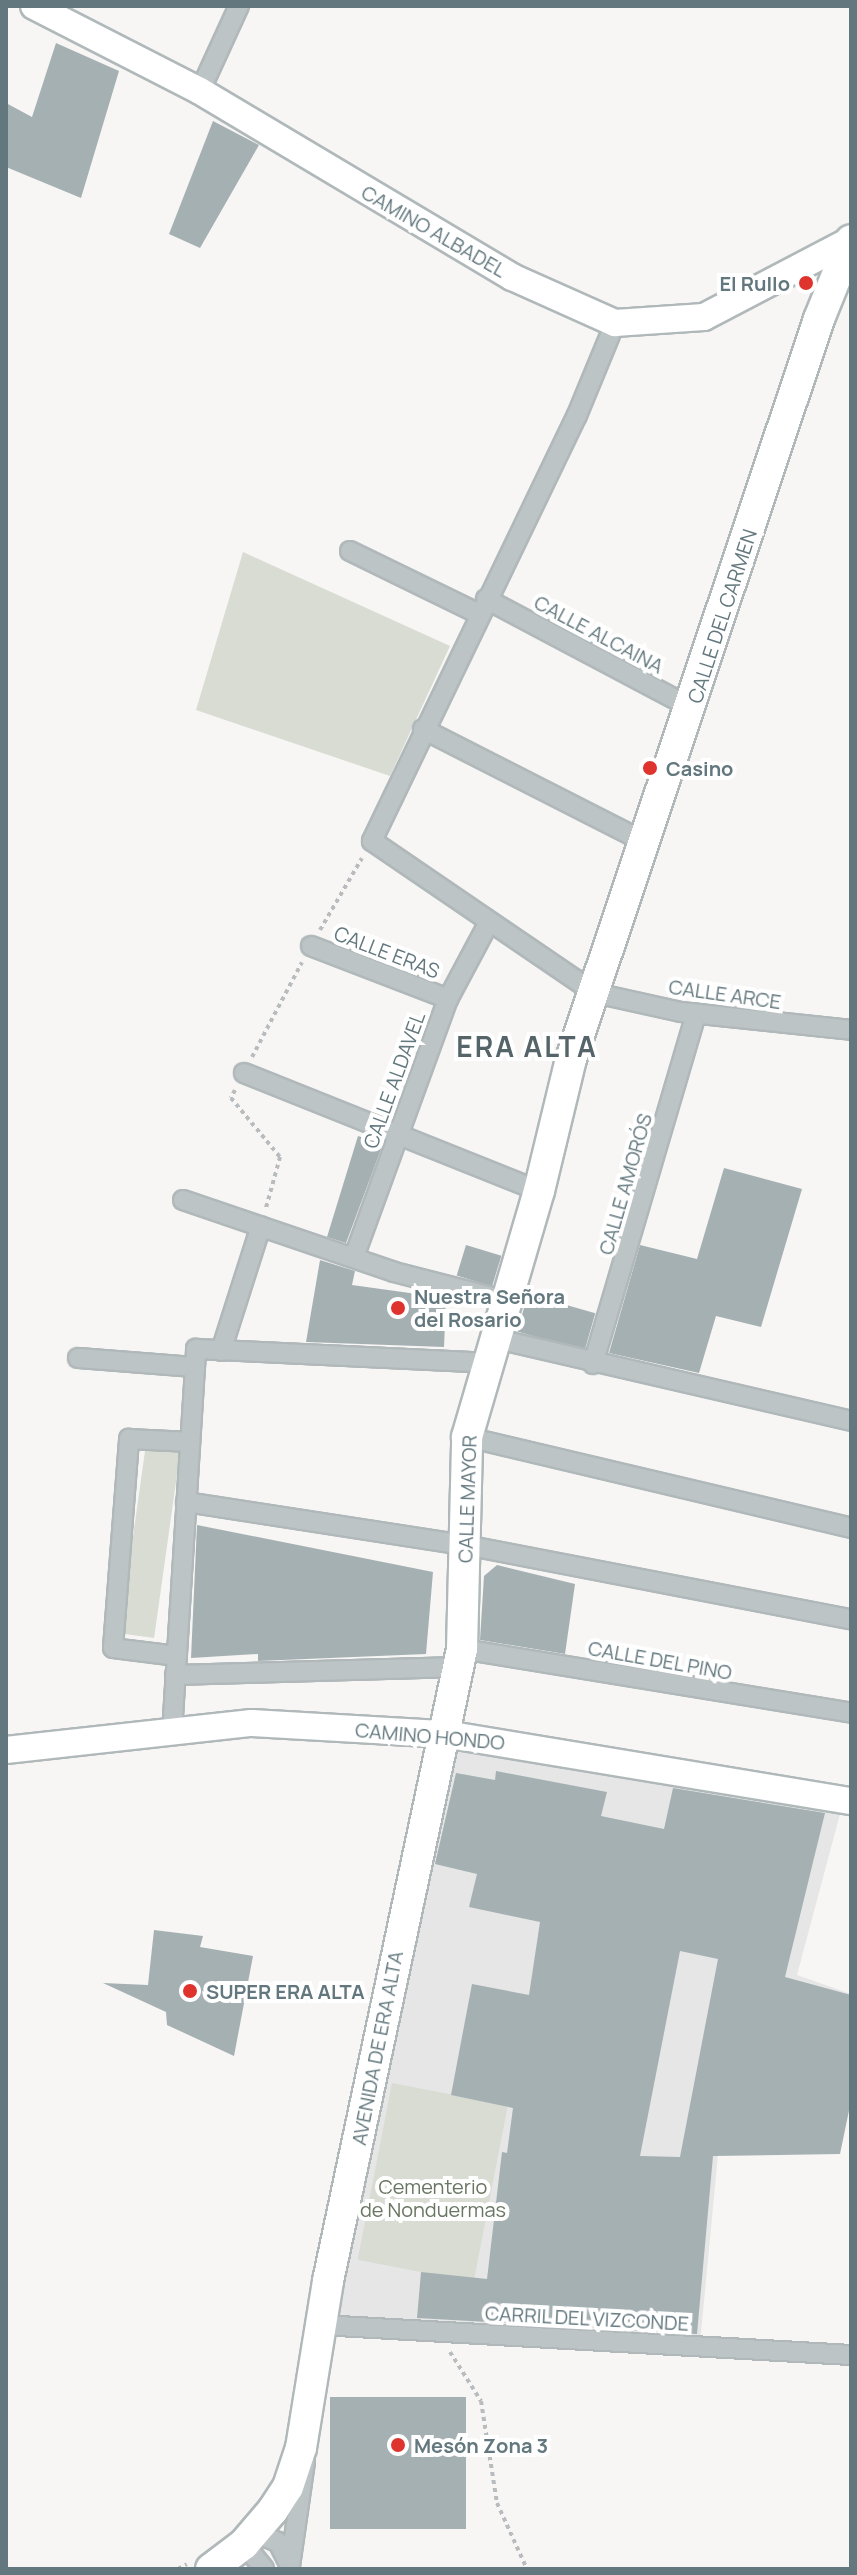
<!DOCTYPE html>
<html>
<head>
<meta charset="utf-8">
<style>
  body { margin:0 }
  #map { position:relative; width:857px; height:2575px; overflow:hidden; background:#f7f6f4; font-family:Manrope,sans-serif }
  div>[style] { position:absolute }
  .built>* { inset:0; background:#e5e6e5 }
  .green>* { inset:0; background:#d8dcd3; transform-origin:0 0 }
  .building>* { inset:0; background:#a5b0b3; transform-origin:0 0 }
  .path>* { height:4px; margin-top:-2px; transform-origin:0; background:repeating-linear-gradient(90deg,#b8bcbe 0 4px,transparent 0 8px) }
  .roads { filter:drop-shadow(2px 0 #b0b8ba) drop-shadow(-2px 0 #b0b8ba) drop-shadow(0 2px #b0b8ba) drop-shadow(0 -2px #b0b8ba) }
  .minor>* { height:18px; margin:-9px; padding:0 9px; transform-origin:9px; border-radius:9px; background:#bdc4c6 }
  .secondary>* { height:26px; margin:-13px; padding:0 13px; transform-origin:13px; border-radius:13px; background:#fff }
  .primary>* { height:30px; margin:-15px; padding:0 15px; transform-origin:15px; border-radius:15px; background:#fff }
  .dots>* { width:22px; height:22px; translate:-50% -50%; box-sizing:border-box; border:4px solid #fff; border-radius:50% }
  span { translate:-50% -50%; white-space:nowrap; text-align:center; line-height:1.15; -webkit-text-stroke:8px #fff; paint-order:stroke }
  .street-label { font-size:20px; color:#63787e }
  .poi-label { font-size:20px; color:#63787e; font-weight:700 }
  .right { translate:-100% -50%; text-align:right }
  .left { translate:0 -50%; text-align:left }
  .park-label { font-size:20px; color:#697662 }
  .district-label { font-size:28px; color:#556469; font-weight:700; letter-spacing:2px }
  .frame { position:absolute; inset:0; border:8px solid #63787e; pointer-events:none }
</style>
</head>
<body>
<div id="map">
  <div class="built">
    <i style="clip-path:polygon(445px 1734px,844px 1799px,797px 1975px,851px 1994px,851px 2101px,718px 2155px,700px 2343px,322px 2319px)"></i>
  </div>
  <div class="green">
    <i style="clip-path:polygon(243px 552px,450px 646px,390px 776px,196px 710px)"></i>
    <i style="left:146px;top:1444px;width:35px;height:191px;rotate:8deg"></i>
    <i style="left:392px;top:2083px;width:118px;height:180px;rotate:11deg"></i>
  </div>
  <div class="building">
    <i style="clip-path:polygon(56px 43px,119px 71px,81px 198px,6px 167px,6px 103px,32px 117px)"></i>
    <i style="clip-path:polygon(213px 121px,259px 145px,200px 248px,169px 234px)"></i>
    <i style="clip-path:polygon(358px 1136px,383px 1144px,346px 1243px,327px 1237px)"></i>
    <i style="clip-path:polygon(724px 1168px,802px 1189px,761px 1327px,716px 1316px,699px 1373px,609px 1353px,640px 1245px,697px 1259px)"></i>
    <i style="left:466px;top:1245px;width:37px;height:32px;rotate:17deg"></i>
    <i style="clip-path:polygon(320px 1260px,355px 1271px,352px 1285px,446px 1298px,444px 1347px,306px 1342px)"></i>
    <i style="left:528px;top:1294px;width:70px;height:39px;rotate:16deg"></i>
    <i style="clip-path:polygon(197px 1525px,433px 1572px,426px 1654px,258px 1661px,258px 1654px,191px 1658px)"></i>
    <i style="clip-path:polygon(497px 1565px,575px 1584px,565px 1654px,480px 1640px,484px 1576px)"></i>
    <i style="clip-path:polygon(evenodd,496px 1771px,607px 1792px,601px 1816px,664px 1829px,673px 1788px,825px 1813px,785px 1977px,851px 1995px,851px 2101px,840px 2154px,713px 2156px,697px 2334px,417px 2318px,421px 2272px,487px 2279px,502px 2152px,507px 2153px,513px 2108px,451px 2095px,472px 1984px,529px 1995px,540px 1922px,469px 1907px,477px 1874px,435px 1864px,456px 1773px,495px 1780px,496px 1771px,680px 1951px,718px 1959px,680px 2157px,640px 2156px,680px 1951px)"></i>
    <i style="clip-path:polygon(154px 1930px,203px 1936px,200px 1947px,253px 1956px,234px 2056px,167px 2025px,166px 2012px,103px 1983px,148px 1985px)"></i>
    <i style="left:466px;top:2397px;width:132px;height:136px;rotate:90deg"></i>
  </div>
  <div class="path">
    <i style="left:320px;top:930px;width:83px;rotate:-59.7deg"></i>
    <i style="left:252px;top:1057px;width:107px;rotate:-62.2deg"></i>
    <i style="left:235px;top:1090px;width:9px;rotate:117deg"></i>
    <i style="left:231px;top:1098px;width:77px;rotate:50.3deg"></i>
    <i style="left:280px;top:1157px;width:53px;rotate:105.4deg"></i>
    <i style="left:450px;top:2352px;width:58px;rotate:57.7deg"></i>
    <i style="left:481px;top:2401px;width:103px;rotate:81.1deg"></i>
    <i style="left:497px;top:2503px;width:72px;rotate:65.6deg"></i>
    <i style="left:178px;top:2569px;width:10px;rotate:-29deg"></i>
  </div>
  <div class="roads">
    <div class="minor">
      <i style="left:200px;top:91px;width:94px;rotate:-65.4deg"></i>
      <i style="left:615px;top:323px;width:100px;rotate:112.4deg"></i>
      <i style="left:577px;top:415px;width:473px;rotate:115.7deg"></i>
      <i style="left:372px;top:841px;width:270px;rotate:34.3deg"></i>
      <i style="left:595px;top:993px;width:88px;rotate:12.5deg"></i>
      <i style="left:681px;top:1012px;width:171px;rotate:6deg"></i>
      <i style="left:350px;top:551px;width:144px;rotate:26deg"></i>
      <i style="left:486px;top:599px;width:233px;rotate:27.9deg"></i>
      <i style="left:423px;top:729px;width:251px;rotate:27deg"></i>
      <i style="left:311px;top:946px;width:147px;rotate:21.1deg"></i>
      <i style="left:244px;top:1073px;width:318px;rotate:21.8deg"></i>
      <i style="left:183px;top:1200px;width:223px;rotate:18.8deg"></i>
      <i style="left:394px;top:1272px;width:118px;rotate:14.3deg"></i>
      <i style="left:354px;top:1257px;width:275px;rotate:-70deg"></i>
      <i style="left:448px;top:999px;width:85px;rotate:-61.9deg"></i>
      <i style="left:497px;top:1339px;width:363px;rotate:13deg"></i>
      <i style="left:221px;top:1351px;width:131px;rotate:-72.3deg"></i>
      <i style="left:78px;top:1358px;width:117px;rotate:4.4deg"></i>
      <i style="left:593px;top:1364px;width:365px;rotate:-73.6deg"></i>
      <i style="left:467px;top:1437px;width:395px;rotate:13.3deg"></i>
      <i style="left:186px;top:1502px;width:282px;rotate:8.8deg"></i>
      <i style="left:465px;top:1545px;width:393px;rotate:10.9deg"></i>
      <i style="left:462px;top:1649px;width:394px;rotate:9.3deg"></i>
      <i style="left:177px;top:1656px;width:64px;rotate:-172.9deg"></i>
      <i style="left:113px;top:1648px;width:210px;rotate:-85.6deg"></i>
      <i style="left:129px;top:1439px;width:61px;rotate:2.8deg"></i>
      <i style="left:175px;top:1675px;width:283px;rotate:-1.6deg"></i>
      <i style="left:172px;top:1733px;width:385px;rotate:-86.4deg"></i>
      <i style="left:196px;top:1349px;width:293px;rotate:2.7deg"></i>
      <i style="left:321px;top:2325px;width:531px;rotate:3.24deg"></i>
      <i style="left:254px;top:2532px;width:26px;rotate:23deg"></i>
      <i style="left:278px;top:2542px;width:27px;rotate:63deg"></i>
      <i style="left:244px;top:2544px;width:32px;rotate:51deg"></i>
      <i style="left:290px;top:2566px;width:105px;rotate:-81.8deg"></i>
    </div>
    <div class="secondary">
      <i style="left:34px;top:6px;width:186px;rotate:27.1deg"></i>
      <i style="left:200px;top:91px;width:363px;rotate:30.8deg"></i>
      <i style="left:512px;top:277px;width:113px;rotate:24.1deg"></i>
      <i style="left:615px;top:323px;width:89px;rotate:-3.9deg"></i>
      <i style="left:704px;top:317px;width:166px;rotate:-27.6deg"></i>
      <i style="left:6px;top:1750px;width:247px;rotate:-6.3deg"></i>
      <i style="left:252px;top:1723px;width:193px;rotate:3.3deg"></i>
      <i style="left:445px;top:1734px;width:411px;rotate:9.4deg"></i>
    </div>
    <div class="primary">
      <i style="left:211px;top:2569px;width:41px;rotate:-37.1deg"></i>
      <i style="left:244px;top:2544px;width:45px;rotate:-49.5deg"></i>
      <i style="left:273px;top:2510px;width:27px;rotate:-57deg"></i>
      <i style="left:288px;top:2487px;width:41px;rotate:-71.6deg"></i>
      <i style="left:301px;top:2448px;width:169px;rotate:-80.8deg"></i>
      <i style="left:328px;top:2281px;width:646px;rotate:-78.03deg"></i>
      <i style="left:462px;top:1649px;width:212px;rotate:-88.6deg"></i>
      <i style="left:467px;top:1437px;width:256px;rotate:-73.7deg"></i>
      <i style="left:539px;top:1191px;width:136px;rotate:-76.4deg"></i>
      <i style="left:571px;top:1059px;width:780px;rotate:-71.47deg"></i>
      <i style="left:819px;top:319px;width:85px;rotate:-67.9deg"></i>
    </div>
  </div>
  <div class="dots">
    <i style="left:806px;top:283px;background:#de342d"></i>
    <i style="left:650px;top:768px;background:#de342d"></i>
    <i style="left:398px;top:1308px;background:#de342d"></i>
    <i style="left:190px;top:1991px;background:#de342d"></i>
    <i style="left:398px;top:2445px;background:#de342d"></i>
  </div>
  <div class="street-label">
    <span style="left:434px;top:231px;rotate:30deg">CAMINO ALBADEL</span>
    <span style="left:722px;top:616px;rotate:-72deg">CALLE DEL CARMEN</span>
    <span style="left:599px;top:634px;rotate:28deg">CALLE ALCAINA</span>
    <span style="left:387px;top:952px;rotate:21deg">CALLE ERAS</span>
    <span style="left:725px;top:994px;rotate:8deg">CALLE ARCE</span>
    <span style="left:394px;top:1080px;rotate:-70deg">CALLE ALDAVEL</span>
    <span style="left:625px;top:1184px;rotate:-74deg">CALLE AMORÓS</span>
    <span style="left:467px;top:1499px;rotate:-88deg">CALLE MAYOR</span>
    <span style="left:660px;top:1660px;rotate:10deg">CALLE DEL PINO</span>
    <span style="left:430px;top:1736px;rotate:5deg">CAMINO HONDO</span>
    <span style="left:377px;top:2048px;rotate:-79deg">AVENIDA DE ERA ALTA</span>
    <span style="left:587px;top:2318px;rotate:3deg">CARRIL DEL VIZCONDE</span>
  </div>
  <div class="poi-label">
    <span class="right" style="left:790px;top:283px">El Rullo</span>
    <span class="left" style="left:666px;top:768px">Casino</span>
    <span class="left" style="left:414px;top:1308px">Nuestra Señora<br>del Rosario</span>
    <span class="left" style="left:206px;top:1991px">SUPER ERA ALTA</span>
    <span class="left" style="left:414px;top:2445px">Mesón Zona 3</span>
  </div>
  <div class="park-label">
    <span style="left:433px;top:2198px">Cementerio<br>de Nonduermas</span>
  </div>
  <div class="district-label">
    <span style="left:527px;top:1046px">ERA ALTA</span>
  </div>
  <div class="frame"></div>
</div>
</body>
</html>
